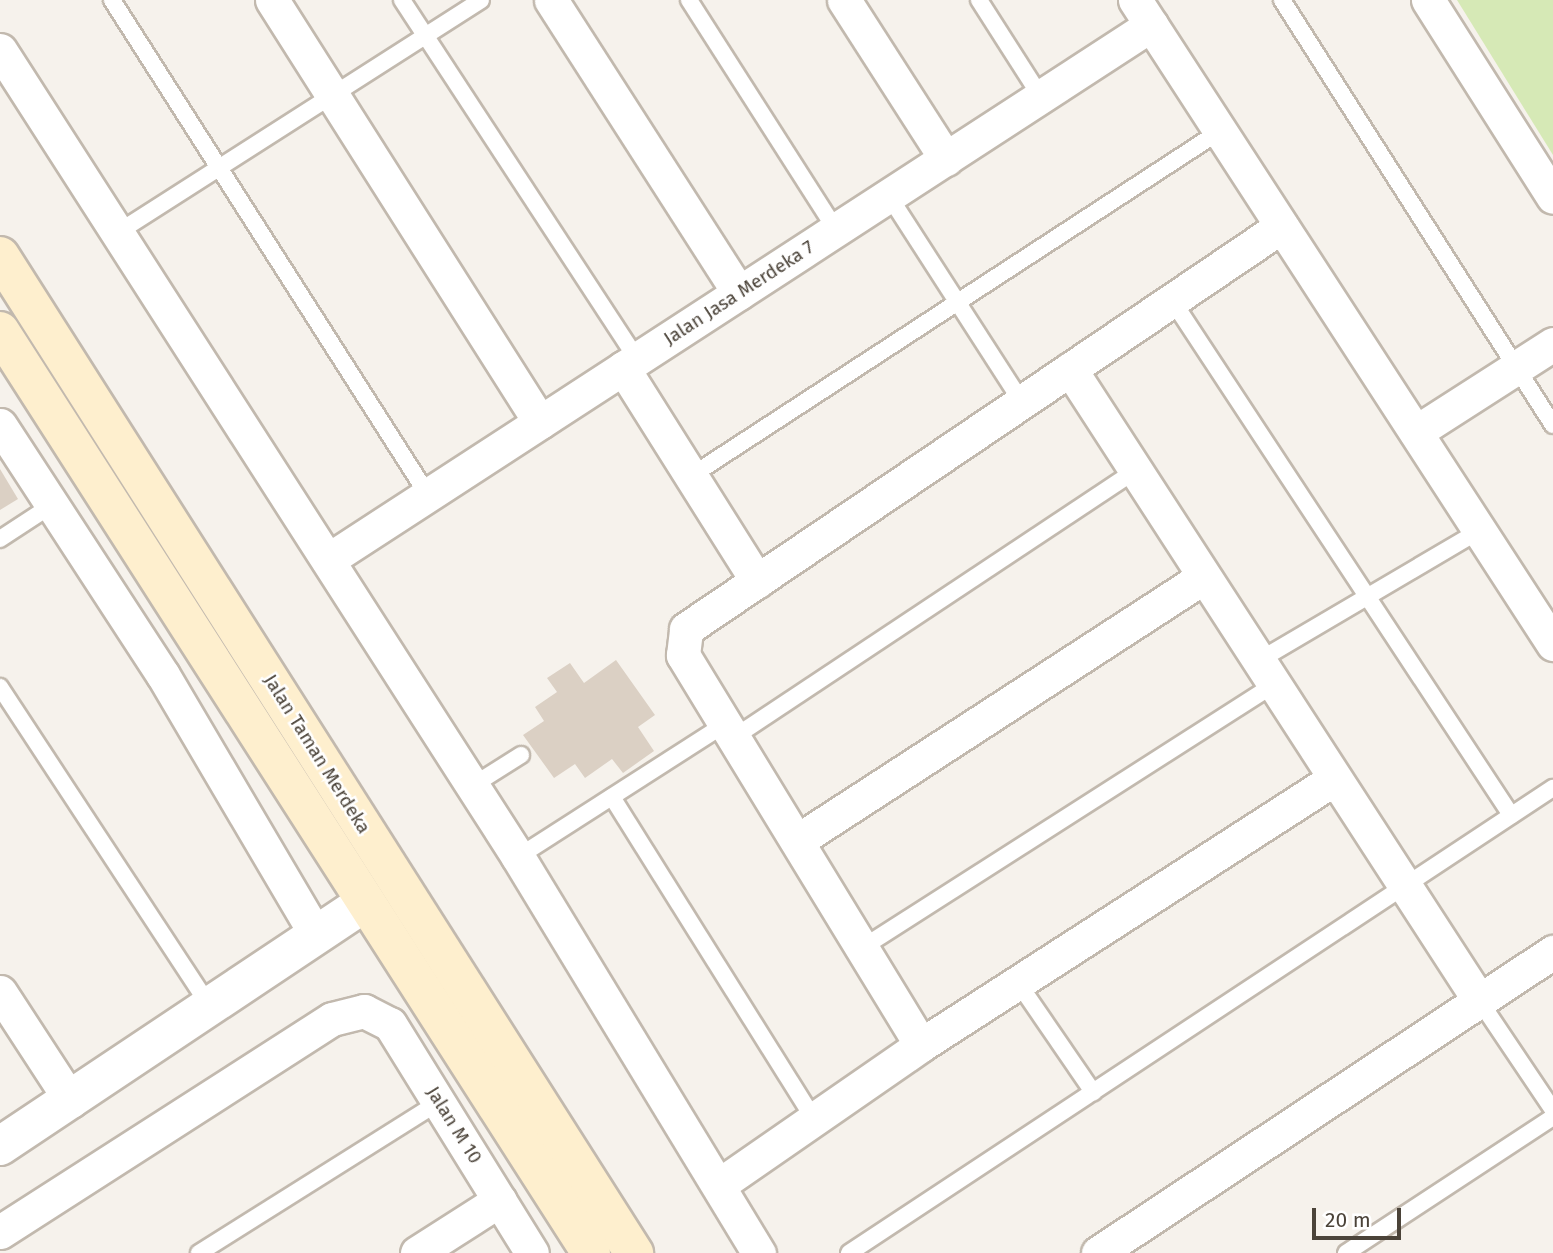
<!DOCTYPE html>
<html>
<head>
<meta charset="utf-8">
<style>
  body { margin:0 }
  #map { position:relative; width:1553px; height:1253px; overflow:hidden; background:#f6f2ec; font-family:"Fira Sans",sans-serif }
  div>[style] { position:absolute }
  .green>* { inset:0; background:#d6e9b6 }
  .building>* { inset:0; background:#dbd0c4 }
  .roads { filter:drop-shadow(2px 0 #c2b9ae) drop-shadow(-2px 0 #c2b9ae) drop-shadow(0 2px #c2b9ae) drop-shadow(0 -2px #c2b9ae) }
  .service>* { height:16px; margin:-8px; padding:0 8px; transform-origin:8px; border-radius:8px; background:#fff }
  .minor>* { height:33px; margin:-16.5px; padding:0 16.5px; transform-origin:16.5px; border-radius:16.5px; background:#fff }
  .tertiary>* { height:38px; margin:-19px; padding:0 19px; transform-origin:19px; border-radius:19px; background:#fff }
  .secondary>* { height:38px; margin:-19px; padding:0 19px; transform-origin:19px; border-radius:19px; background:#feefce }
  span { translate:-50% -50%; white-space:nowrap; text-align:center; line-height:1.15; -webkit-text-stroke:5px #fff; paint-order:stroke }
  .street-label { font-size:19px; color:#4b4339 }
  .scale { position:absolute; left:1312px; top:1208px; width:89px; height:32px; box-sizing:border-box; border:4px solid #4b4339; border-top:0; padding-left:9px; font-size:21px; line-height:24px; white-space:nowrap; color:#4b4339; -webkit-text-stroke:5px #fff; paint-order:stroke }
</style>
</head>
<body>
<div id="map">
  <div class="green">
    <i style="clip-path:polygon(1457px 0,1553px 0,1553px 155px)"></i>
  </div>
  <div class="building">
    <i style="clip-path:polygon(0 469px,18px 499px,0 510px)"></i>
    <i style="clip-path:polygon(616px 660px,655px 715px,638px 727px,654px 751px,623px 773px,612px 759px,585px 778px,575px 764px,554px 778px,523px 735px,544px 721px,535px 707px,557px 692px,547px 678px,570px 663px,584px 683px)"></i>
  </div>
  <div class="roads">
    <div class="service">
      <i style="left:112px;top:0;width:587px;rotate:57.45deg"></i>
      <i style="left:402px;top:0;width:429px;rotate:56.8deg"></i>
      <i style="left:689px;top:0;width:273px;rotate:57.4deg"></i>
      <i style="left:979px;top:0;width:115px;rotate:57.4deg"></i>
      <i style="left:1282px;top:0;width:504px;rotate:57.48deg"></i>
      <i style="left:889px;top:196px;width:245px;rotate:57.2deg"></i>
      <i style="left:117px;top:233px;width:432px;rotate:-32.6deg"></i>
      <i style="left:1172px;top:300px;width:617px;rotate:56.64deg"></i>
      <i style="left:691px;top:476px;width:632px;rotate:-33.11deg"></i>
      <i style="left:0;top:539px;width:62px;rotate:-33.2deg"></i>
      <i style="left:1258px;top:661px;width:258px;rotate:-30.5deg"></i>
      <i style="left:0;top:687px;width:381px;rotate:56.7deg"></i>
      <i style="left:733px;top:738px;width:483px;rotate:-33.6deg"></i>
      <i style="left:472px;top:786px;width:58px;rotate:-32.3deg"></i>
      <i style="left:612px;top:797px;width:380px;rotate:57.9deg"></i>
      <i style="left:518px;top:857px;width:246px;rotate:-32.7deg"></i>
      <i style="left:862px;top:948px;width:488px;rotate:-32.6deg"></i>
      <i style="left:1017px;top:981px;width:135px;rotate:55.6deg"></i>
      <i style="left:1479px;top:1000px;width:133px;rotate:56.1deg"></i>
      <i style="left:199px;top:1253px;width:284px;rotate:-32.2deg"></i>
      <i style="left:849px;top:1253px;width:844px;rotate:-33.45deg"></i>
      <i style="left:1346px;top:1253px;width:248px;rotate:-33.3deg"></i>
    </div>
    <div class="minor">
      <i style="left:272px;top:0;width:500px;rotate:57.6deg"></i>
      <i style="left:551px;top:0;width:348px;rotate:57.3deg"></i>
      <i style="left:844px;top:0;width:189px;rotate:57.3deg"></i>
      <i style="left:1135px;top:0;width:768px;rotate:57.01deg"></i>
      <i style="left:1428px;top:0;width:233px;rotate:57.6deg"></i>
      <i style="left:0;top:50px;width:959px;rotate:57.3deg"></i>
      <i style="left:518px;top:857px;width:464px;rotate:58.7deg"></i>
      <i style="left:623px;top:368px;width:252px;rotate:57.8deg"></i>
      <i style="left:1070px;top:369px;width:752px;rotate:57.05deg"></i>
      <i style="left:0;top:425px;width:298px;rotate:56.9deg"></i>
      <i style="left:163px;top:675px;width:302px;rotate:59.5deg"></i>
      <i style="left:1416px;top:432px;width:163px;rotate:-32.7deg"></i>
      <i style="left:328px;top:560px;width:982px;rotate:-33.03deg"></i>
      <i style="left:797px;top:841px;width:484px;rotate:-33deg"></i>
      <i style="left:0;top:992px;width:130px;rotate:56.9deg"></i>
      <i style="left:921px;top:1045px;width:457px;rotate:-121.4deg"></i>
      <i style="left:683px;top:655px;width:26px;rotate:-83deg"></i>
      <i style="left:686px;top:629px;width:719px;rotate:-34.07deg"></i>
      <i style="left:719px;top:1185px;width:246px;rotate:-34.7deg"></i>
      <i style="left:921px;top:1045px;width:490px;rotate:-32.8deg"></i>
      <i style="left:0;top:1232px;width:394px;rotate:-32.7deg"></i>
      <i style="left:332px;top:1019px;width:33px;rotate:-14deg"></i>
      <i style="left:364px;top:1011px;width:29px;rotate:27deg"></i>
      <i style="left:390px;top:1024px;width:269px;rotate:58.2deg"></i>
      <i style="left:417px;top:1253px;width:98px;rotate:-32.6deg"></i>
      <i style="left:1098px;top:1253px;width:546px;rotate:-33.49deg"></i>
    </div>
    <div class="tertiary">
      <i style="left:0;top:1146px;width:438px;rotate:-33.7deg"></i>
    </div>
    <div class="secondary">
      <i style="left:0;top:256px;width:1182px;rotate:57.55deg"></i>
      <i style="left:0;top:331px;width:1095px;rotate:57.34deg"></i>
    </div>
  </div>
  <div class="street-label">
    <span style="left:739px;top:293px;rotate:-33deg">Jalan Jasa Merdeka 7</span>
    <span style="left:317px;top:754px;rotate:58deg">Jalan Taman Merdeka</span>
    <span style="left:454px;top:1125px;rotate:58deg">Jalan M 10</span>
  </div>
  <div class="scale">20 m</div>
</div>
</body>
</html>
